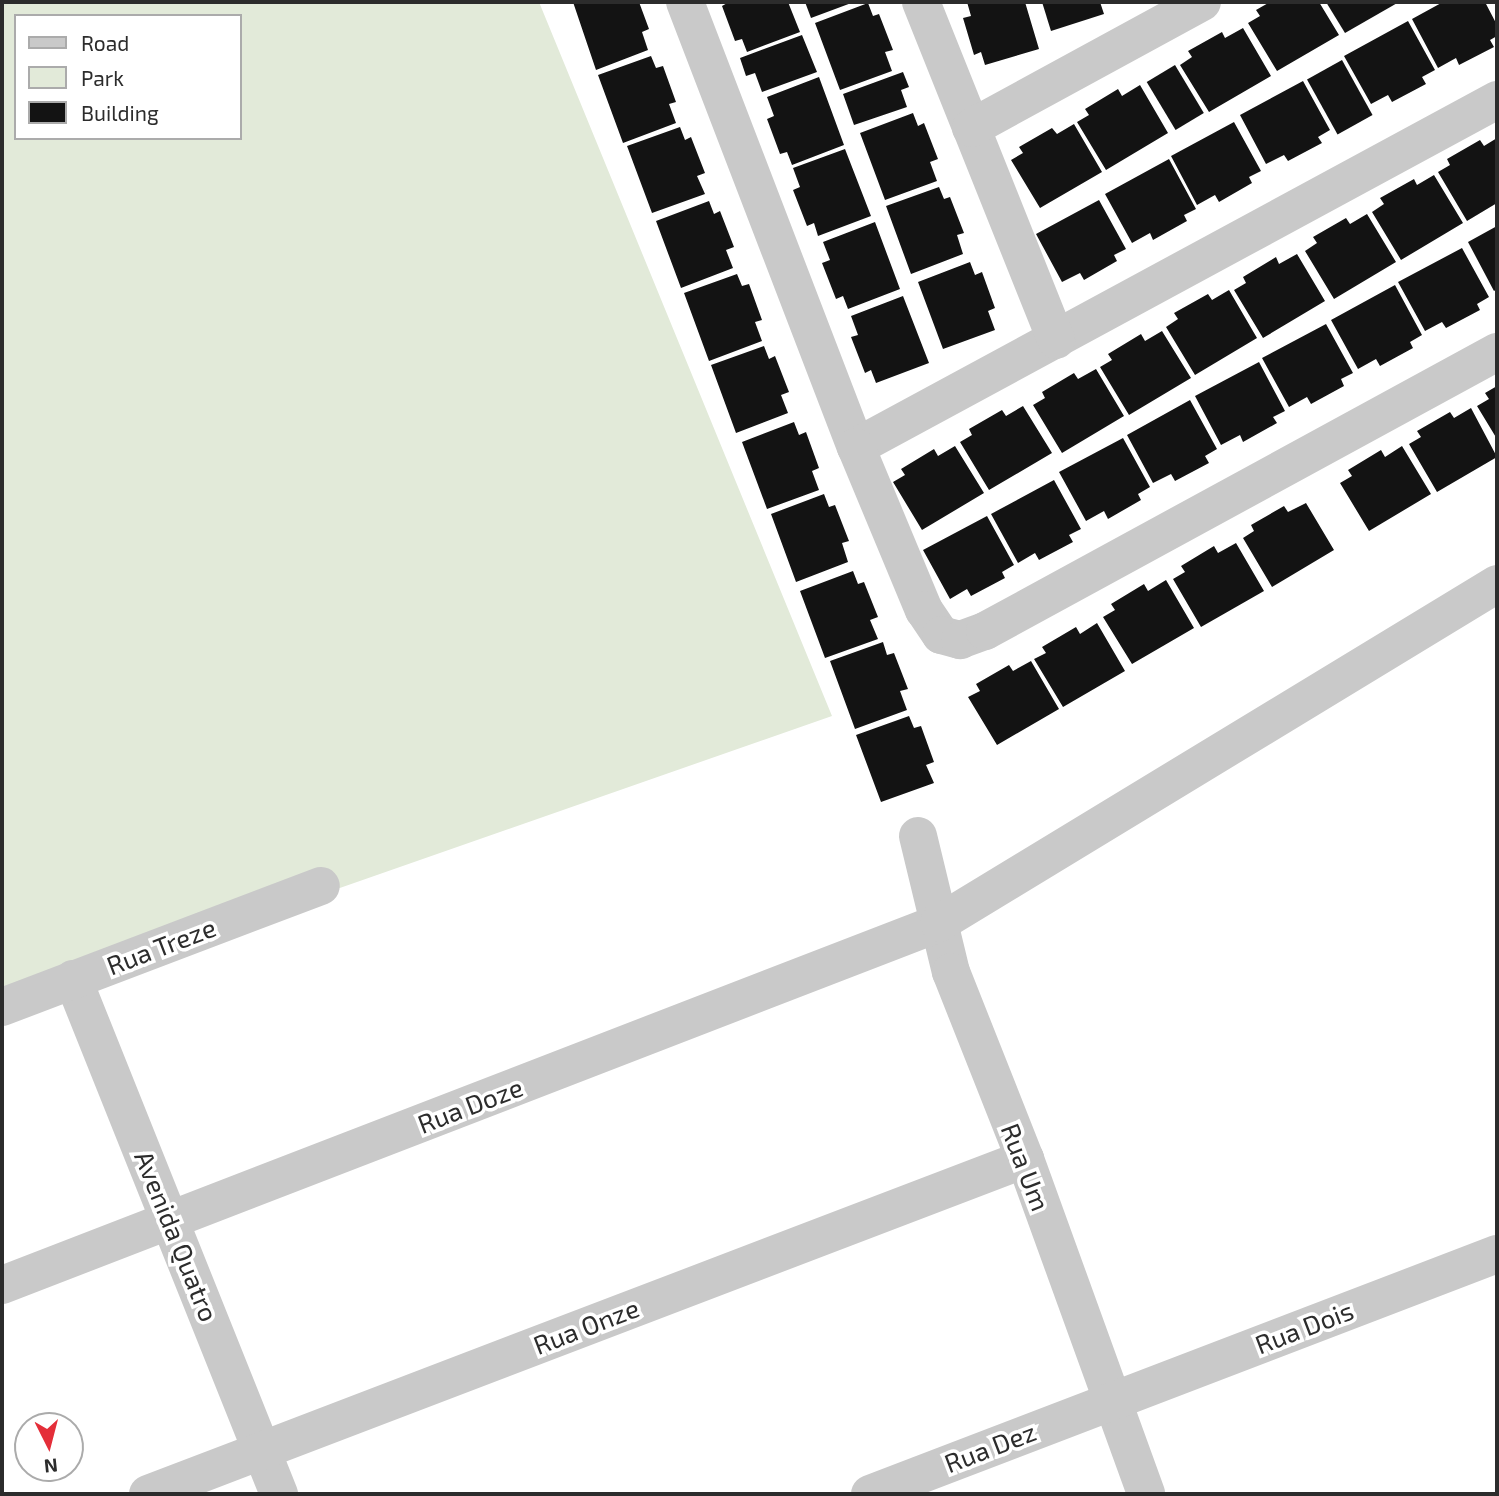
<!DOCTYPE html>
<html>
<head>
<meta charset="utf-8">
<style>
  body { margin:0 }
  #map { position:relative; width:1499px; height:1496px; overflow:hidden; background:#fff; font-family:"Exo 2",sans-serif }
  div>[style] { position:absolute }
  .green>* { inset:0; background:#e2ead9 }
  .building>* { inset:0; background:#131313; transform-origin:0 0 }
  .minor>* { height:38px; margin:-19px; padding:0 19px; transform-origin:19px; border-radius:19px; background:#c9c9c9 }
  span { translate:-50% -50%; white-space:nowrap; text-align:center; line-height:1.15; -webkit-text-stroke:7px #fff; paint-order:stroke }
  .street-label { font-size:26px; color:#2c2c2c }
  .frame { position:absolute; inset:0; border:4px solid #2c2c2c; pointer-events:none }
  .legend { position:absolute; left:14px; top:14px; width:228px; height:126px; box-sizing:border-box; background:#fff; border:2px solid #ababab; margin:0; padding:9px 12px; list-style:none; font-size:21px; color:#2c2c2c }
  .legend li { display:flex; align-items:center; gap:14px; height:35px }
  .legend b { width:35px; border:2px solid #ababab }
  .north { position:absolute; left:14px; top:1412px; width:70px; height:70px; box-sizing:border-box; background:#fff; border:2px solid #ababab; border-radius:50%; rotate:174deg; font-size:19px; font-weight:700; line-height:28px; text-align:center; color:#2c2c2c }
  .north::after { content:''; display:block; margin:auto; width:24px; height:32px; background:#e42e39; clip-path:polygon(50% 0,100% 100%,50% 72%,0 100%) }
</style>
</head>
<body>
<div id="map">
  <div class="green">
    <i style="clip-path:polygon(evenodd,2px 2px,539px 2px,832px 716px,2px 1006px,2px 2px,16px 16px,240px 16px,240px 138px,16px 138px,16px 16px)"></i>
  </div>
  <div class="building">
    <i style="clip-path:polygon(573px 2px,639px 2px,649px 29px,642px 32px,648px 50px,596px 70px)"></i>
    <i style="clip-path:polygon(729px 2px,788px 2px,800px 32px,747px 52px,742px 39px,735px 41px,722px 6px)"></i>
    <i style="clip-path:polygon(805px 2px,854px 2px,811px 18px)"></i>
    <i style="clip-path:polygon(967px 2px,1025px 2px,1039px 49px,985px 65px,981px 52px,974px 55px,963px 18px,971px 16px)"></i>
    <i style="clip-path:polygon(1042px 2px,1100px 2px,1104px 14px,1051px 31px)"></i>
    <i style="clip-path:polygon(1270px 2px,1319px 2px,1339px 35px,1277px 71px,1248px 23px,1260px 16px,1256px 10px)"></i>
    <i style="clip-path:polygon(1326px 2px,1399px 2px,1345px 33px)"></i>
    <i style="clip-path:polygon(1443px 2px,1485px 2px,1497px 25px,1497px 36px,1490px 40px,1494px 47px,1459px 65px,1456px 58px,1438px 68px,1412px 19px)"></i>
    <i style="clip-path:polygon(868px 3px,873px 16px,879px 14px,893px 50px,885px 52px,892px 71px,840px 90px,815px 23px)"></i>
    <i style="clip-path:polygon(1408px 21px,1435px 70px,1422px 77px,1426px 84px,1392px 102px,1388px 95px,1371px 104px,1344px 56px)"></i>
    <i style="clip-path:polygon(1243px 28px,1271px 76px,1209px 112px,1180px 65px,1192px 57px,1188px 51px,1222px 32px,1225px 38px)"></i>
    <i style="clip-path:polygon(802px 35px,817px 72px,762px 92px,755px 73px,746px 76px,740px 58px)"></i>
    <i style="clip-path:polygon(651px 56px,656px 68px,663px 66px,676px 102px,669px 104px,676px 123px,623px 143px,598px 75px)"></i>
    <i style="left:1342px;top:60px;width:63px;height:40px;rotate:61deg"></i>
    <i style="left:1175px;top:65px;width:56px;height:33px;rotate:59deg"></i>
    <i style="clip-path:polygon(903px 72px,909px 87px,901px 90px,907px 107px,854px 125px,843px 94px)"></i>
    <i style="clip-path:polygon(819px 77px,844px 145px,792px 165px,787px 152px,780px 154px,767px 119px,774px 116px,767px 97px)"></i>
    <i style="clip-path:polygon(1303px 81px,1330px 130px,1318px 137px,1322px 143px,1288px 161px,1284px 155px,1266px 164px,1240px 115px)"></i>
    <i style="clip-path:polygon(1140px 85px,1168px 133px,1106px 170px,1077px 122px,1089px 115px,1085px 109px,1118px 89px,1122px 96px)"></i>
    <i style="clip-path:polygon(913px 113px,918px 126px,924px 123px,938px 159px,930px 162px,937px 181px,885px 200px,860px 133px)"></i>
    <i style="clip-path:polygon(1234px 122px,1261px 171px,1249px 177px,1252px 183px,1219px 202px,1215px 195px,1197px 205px,1171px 156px)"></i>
    <i style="clip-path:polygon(1074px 124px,1102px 172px,1040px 208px,1011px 160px,1023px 153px,1019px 147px,1052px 128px,1057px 134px)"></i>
    <i style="clip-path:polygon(680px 127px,685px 140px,691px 137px,705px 173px,697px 176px,705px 194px,652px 213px,627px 146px)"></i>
    <i style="clip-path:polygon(1497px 138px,1497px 203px,1467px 221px,1438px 172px,1450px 165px,1447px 159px,1480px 140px,1484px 146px)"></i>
    <i style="clip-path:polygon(845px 149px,871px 216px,818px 236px,814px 223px,807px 226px,793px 190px,800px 187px,793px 168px)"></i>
    <i style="clip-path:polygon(1169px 159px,1196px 209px,1184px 215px,1187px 221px,1153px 240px,1150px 233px,1132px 243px,1105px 194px)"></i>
    <i style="clip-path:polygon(1434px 175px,1463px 223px,1401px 260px,1372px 212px,1384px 204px,1380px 198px,1414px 179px,1417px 185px)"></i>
    <i style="clip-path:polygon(939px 187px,944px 199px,950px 197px,964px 233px,957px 235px,963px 254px,911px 274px,886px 206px)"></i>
    <i style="clip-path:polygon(1099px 200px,1126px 249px,1114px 255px,1117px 261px,1084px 280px,1080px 273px,1062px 282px,1036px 234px)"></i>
    <i style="clip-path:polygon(709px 201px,714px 214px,720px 211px,734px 247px,726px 250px,733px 268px,681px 288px,656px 221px)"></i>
    <i style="clip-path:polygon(1367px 214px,1396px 262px,1334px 299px,1305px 251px,1317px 243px,1313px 237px,1346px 218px,1350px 224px)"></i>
    <i style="clip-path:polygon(875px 222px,900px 289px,848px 309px,843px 296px,836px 299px,822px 263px,830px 260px,823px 242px)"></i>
    <i style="clip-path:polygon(1497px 226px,1497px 289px,1494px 291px,1468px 242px)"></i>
    <i style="clip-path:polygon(1462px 248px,1489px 297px,1477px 304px,1480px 310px,1446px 328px,1442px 322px,1425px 331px,1398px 282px)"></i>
    <i style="clip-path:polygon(1297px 254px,1325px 301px,1263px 338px,1234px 290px,1246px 283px,1243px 277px,1276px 257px,1279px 264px)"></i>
    <i style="clip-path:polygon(970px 262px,975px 275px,982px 272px,995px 308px,988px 311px,995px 330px,943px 349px,918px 282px)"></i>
    <i style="clip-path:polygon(737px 274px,742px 286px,749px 284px,762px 320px,755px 322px,762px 341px,709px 361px,684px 293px)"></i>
    <i style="clip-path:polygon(1395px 285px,1422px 335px,1410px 342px,1413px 348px,1380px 366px,1376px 359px,1358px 369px,1331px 320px)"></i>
    <i style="clip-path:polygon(1229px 290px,1257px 338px,1195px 375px,1166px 327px,1178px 319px,1174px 313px,1208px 294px,1212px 300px)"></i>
    <i style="clip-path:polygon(903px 296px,929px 363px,876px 383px,871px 370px,865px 373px,851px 337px,858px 335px,851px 316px)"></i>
    <i style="clip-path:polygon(1326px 324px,1353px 373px,1341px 379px,1344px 386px,1311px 404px,1307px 397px,1289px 407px,1262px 358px)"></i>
    <i style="clip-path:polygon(1162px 331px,1191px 378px,1129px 415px,1100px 367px,1112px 360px,1108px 354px,1141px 334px,1145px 341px)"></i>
    <i style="clip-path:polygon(764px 346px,769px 359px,775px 356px,789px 392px,781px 395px,788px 413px,736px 433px,711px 365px)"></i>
    <i style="clip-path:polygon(1259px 362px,1285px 411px,1273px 417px,1277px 423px,1243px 442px,1240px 435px,1221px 445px,1195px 396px)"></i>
    <i style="clip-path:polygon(1096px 369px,1124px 416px,1062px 453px,1033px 405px,1045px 398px,1042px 392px,1074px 373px,1078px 379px)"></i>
    <i style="clip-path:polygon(1497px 386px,1497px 439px,1477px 406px,1489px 399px,1485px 393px)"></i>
    <i style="clip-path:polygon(1190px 400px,1217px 449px,1205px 456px,1209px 463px,1175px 481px,1171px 474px,1153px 483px,1127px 435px)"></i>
    <i style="clip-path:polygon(1023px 406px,1052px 453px,989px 490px,960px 442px,972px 435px,969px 429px,1002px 410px,1006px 416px)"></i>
    <i style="clip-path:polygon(1471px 408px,1497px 457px,1437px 492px,1409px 444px,1421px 437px,1417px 431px,1450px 412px,1454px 418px)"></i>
    <i style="clip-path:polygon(794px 422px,799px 435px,806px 432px,819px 468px,812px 471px,819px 490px,767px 509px,742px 442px)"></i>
    <i style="clip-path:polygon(1123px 438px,1150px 487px,1138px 494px,1141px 500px,1108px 519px,1104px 511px,1086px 521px,1059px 472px)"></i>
    <i style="clip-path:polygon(955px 446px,984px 493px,922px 530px,893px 482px,905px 475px,901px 469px,934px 449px,938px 456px)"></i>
    <i style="clip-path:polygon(1402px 446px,1431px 494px,1369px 531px,1340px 483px,1352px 476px,1348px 470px,1381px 450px,1385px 457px)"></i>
    <i style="clip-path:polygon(1054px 480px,1081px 529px,1069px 535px,1073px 542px,1039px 560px,1035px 553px,1018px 563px,991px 514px)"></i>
    <i style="clip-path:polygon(824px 494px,829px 507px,835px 505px,849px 541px,842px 543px,848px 562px,796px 582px,771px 514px)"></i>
    <i style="clip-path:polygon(1306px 503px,1334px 550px,1272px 587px,1243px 538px,1254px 531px,1251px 525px,1284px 506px,1288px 512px)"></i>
    <i style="clip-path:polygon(987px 516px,1014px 565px,1002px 572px,1005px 578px,971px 596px,967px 589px,950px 599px,923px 550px)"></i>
    <i style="clip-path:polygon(1236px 543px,1264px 591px,1201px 627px,1173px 579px,1185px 572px,1181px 566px,1214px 546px,1218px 553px)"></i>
    <i style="clip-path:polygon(853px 571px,858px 584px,864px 582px,878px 617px,870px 620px,878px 639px,825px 658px,800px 591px)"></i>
    <i style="clip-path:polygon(1166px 580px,1194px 628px,1132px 664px,1103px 617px,1115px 610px,1111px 604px,1144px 584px,1148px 591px)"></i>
    <i style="clip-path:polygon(1097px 623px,1125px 671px,1063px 707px,1034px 659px,1046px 653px,1042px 647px,1076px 627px,1080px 634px)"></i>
    <i style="clip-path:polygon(883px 642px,887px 655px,894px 653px,908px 689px,900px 691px,907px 710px,855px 729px,830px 661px)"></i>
    <i style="clip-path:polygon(1031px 661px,1059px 709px,997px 745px,968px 697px,980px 691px,976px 684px,1009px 665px,1013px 671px)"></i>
    <i style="clip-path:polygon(909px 716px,914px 728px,921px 726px,934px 762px,926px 765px,934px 783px,881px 802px,856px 735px)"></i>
  </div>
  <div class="minor">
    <i style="left:685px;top:2px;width:477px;rotate:69deg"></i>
    <i style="left:856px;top:447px;width:729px;rotate:-28.43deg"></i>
    <i style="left:921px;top:2px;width:364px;rotate:68.2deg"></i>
    <i style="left:971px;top:128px;width:263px;rotate:-28.6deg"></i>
    <i style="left:856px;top:447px;width:177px;rotate:67.4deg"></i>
    <i style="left:924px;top:610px;width:30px;rotate:56deg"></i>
    <i style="left:941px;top:635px;width:20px;rotate:15deg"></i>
    <i style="left:960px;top:640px;width:27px;rotate:-20deg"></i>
    <i style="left:985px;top:631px;width:583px;rotate:-28.59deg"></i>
    <i style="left:918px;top:836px;width:140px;rotate:76.4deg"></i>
    <i style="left:951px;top:972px;width:201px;rotate:68.4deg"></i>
    <i style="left:1025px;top:1159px;width:356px;rotate:70.1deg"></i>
    <i style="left:73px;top:979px;width:555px;rotate:68.2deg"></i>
    <i style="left:2px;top:1007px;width:341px;rotate:-20.8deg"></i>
    <i style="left:2px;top:1285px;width:1004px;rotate:-21.12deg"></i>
    <i style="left:939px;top:923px;width:653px;rotate:-31.28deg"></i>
    <i style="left:148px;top:1494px;width:939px;rotate:-20.91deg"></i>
    <i style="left:870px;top:1494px;width:671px;rotate:-20.95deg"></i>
  </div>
  <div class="street-label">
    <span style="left:161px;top:946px;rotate:-21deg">Rua Treze</span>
    <span style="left:470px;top:1105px;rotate:-21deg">Rua Doze</span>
    <span style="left:1026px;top:1167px;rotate:69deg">Rua Um</span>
    <span style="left:177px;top:1236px;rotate:68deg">Avenida Quatro</span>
    <span style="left:586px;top:1326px;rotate:-21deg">Rua Onze</span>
    <span style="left:1304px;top:1327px;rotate:-21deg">Rua Dois</span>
    <span style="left:990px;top:1447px;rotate:-21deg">Rua Dez</span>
  </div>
  <div class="frame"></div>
  <ul class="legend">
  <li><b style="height:9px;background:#c9c9c9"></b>Road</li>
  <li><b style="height:19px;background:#e2ead9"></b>Park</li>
  <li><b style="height:19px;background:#131313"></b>Building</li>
  </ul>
  <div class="north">N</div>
</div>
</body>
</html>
